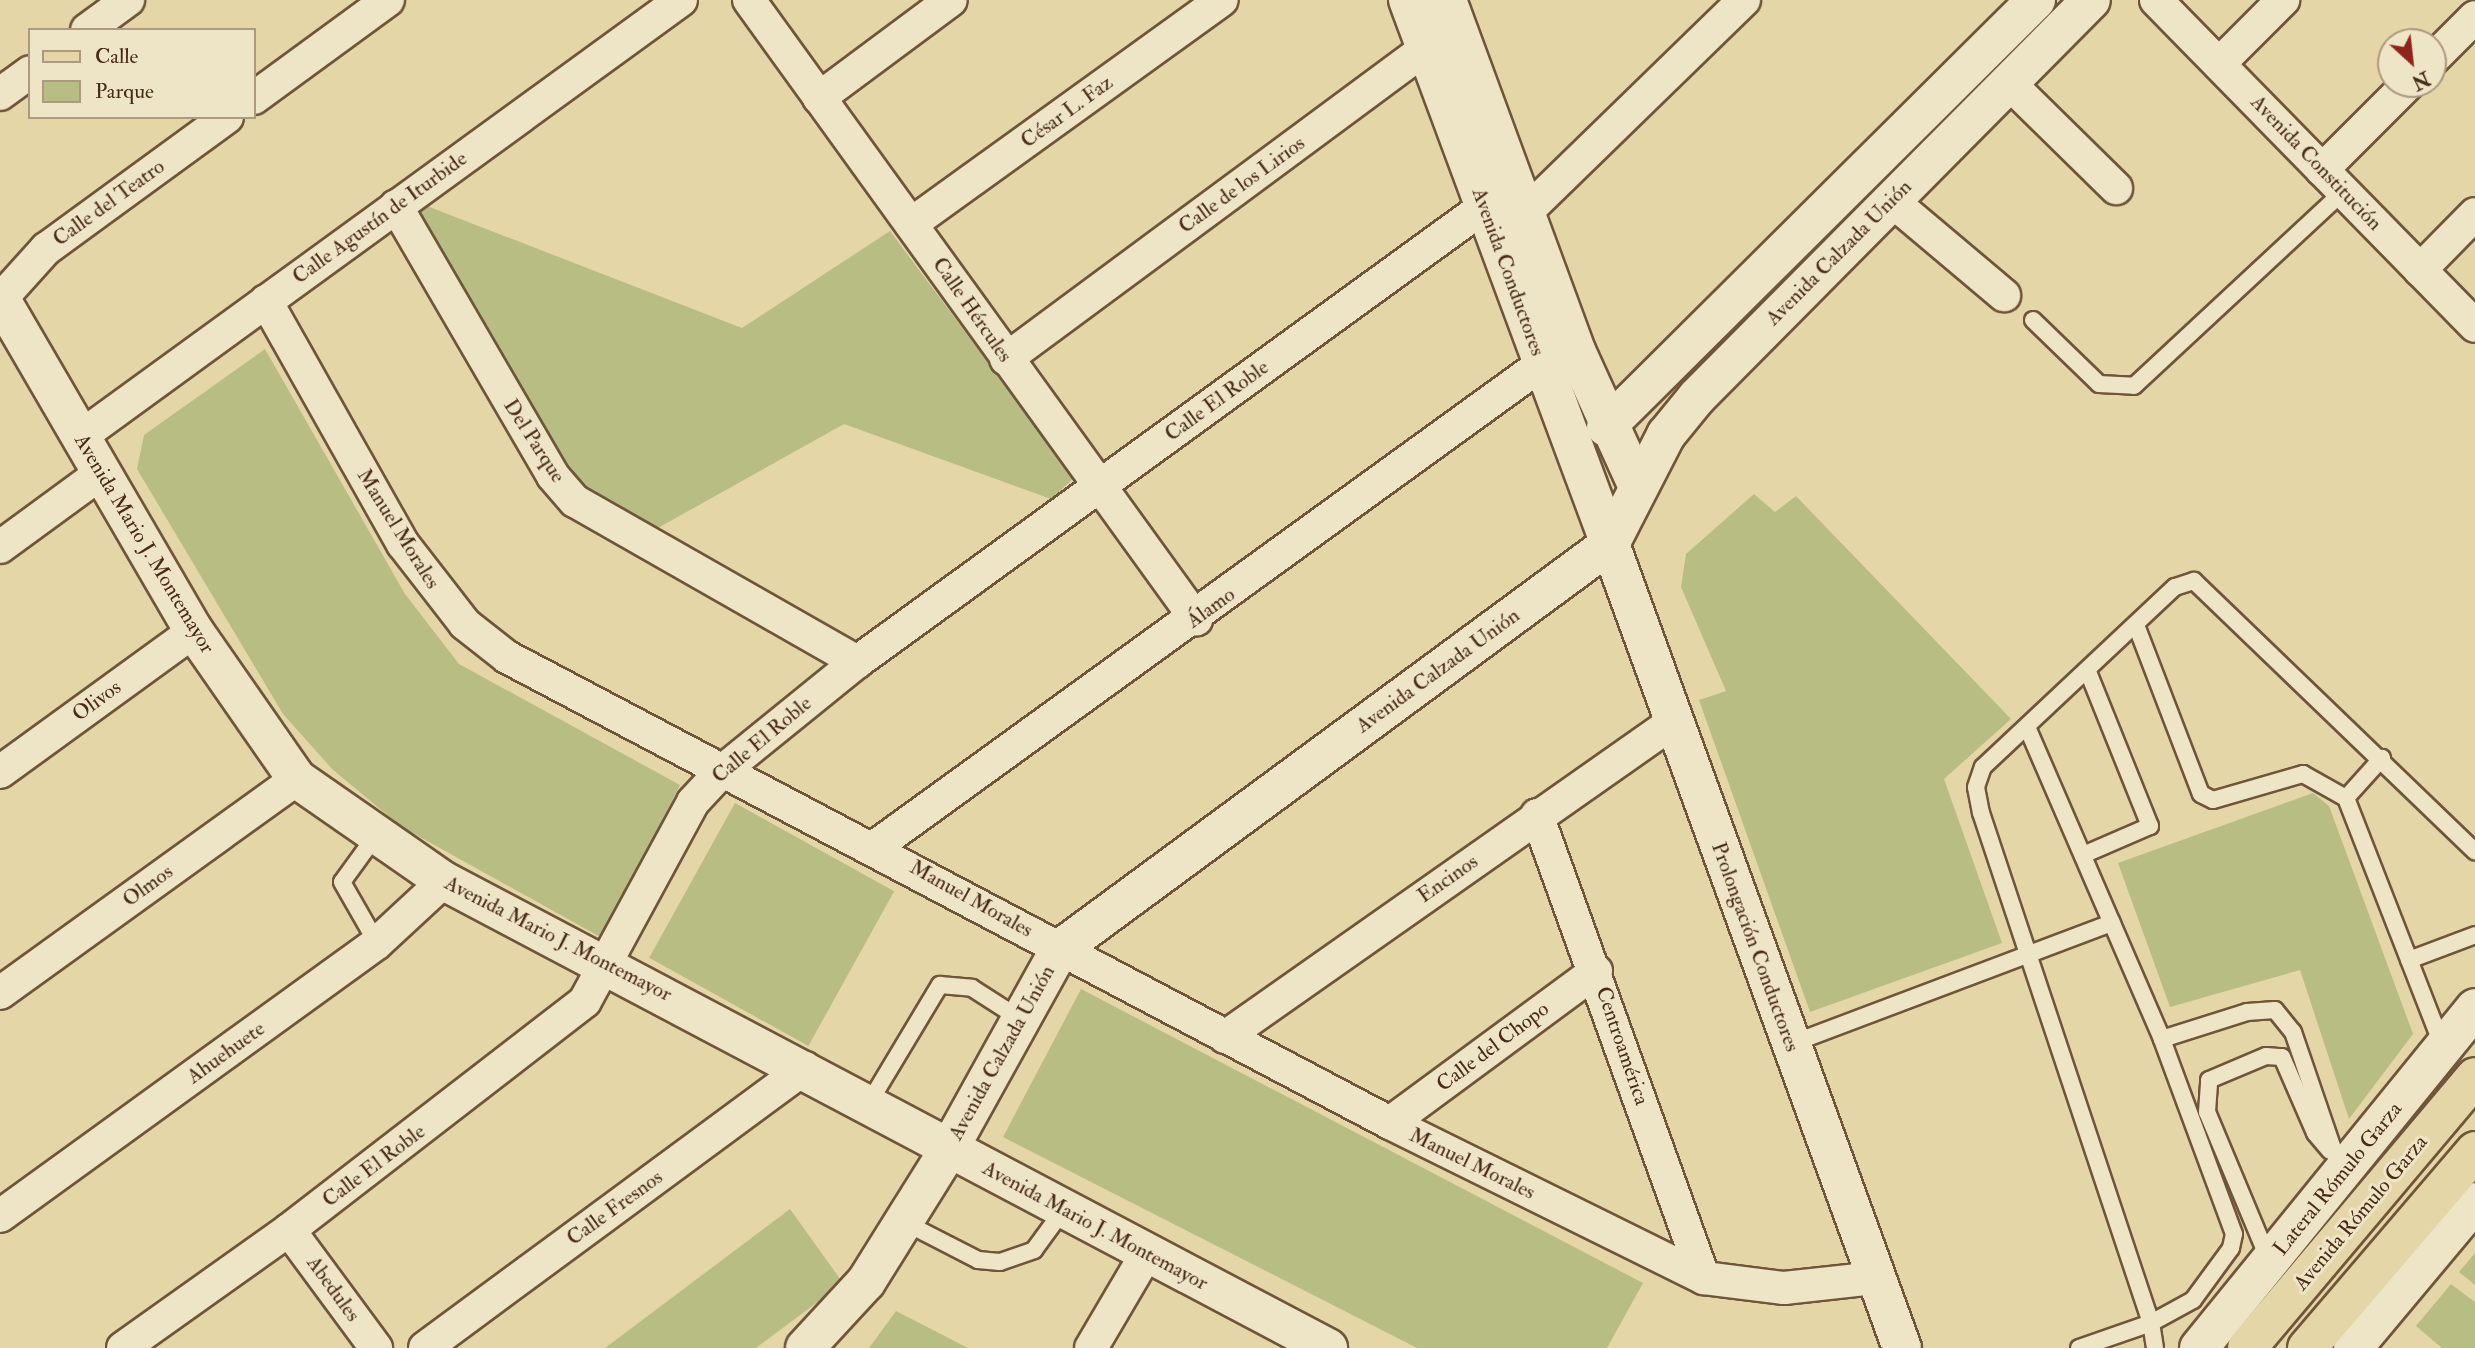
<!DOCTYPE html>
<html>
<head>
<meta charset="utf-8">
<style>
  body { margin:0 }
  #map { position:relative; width:2475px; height:1348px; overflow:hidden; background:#e5d6a7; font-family:"IM FELL Double Pica",serif }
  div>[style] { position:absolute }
  .green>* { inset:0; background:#b8bd84; transform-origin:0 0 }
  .roads { filter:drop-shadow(2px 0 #70553a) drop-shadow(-2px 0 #70553a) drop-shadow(0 2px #70553a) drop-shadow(0 -2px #70553a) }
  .service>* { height:16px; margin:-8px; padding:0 8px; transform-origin:8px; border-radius:8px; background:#eee4c6 }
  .minor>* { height:32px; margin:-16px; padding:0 16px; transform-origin:16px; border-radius:16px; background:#eee4c6 }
  .tertiary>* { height:38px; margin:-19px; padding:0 19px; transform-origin:19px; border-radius:19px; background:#eee4c6 }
  .secondary>* { height:38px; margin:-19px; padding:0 19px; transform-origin:19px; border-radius:19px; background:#eee4c6 }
  .primary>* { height:38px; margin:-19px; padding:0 19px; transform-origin:19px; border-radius:19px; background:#e5d6a7 }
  span { translate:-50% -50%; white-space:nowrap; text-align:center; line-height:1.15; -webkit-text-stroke:6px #eee4c6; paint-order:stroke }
  .street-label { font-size:21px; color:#492a16 }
  .legend { position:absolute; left:28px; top:28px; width:228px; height:91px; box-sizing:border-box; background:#eee4c6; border:2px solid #ac9a80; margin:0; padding:9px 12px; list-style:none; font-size:21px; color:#492a16 }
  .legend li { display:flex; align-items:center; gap:14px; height:35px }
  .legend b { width:35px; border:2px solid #ac9a80 }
  .north { position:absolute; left:2377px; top:28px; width:70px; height:70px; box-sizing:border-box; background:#eee4c6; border:2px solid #ac9a80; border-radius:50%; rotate:153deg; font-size:19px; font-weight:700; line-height:28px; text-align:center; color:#492a16 }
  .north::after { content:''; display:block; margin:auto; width:24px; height:32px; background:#8f2418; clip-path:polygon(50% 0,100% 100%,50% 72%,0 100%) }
</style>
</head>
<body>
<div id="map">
  <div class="green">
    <i style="clip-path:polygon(427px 206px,742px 328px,890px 231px,1074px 478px,1051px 499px,844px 424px,649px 533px,597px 509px,565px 471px,417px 215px)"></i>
    <i style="clip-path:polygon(265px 349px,405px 594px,459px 664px,680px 785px,602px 938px,402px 827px,333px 770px,283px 714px,137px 469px,144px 435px)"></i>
    <i style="clip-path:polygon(1754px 494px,1775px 512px,1796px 496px,2011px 719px,1944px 779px,2002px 943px,1810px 1012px,1699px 700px,1726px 691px,1681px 587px,1686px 554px)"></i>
    <i style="clip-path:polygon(2313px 793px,2329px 806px,2413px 1034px,2349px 1119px,2300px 970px,2170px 1007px,2118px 863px)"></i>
    <i style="left:735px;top:803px;width:182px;height:177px;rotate:29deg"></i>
    <i style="clip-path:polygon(1081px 989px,1643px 1283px,1607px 1348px,1417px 1348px,1003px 1137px)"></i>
    <i style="clip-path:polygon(790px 1209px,843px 1283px,756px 1348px,605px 1348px)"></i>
    <i style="clip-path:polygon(2475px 1253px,2475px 1285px,2459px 1272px)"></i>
    <i style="clip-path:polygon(2451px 1284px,2475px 1302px,2475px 1348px,2442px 1348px,2416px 1326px)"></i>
    <i style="clip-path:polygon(896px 1311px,968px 1348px,869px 1348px)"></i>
  </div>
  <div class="roads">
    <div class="service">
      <i style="left:2033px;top:320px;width:92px;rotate:44.1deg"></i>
      <i style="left:2099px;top:384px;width:35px;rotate:3deg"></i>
      <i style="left:2134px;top:386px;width:285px;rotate:-42.9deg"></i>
      <i style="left:2136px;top:625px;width:181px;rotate:69deg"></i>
      <i style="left:2201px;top:794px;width:13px;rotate:27deg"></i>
      <i style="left:2213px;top:800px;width:94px;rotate:-16.1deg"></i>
      <i style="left:2303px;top:774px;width:49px;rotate:29.2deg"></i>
      <i style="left:2346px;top:798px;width:267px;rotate:68.7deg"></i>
      <i style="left:2027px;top:727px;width:340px;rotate:66.6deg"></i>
      <i style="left:2346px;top:798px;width:54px;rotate:-48deg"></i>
      <i style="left:374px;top:838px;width:54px;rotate:126deg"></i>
      <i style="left:342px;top:882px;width:70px;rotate:60.2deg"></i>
      <i style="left:2083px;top:855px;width:73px;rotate:-23.4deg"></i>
      <i style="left:2150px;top:826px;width:166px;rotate:-111.9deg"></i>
      <i style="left:2409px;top:960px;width:71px;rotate:-20.7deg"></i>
      <i style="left:1791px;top:1044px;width:343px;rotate:-20.7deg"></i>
      <i style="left:869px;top:1103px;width:138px;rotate:-59deg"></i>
      <i style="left:940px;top:985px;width:32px;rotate:5deg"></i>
      <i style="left:972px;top:988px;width:56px;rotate:32.6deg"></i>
      <i style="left:904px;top:1222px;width:83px;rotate:27.2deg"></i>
      <i style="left:978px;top:1260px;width:22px;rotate:5deg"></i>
      <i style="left:1000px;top:1262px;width:36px;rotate:-19deg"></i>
      <i style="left:1034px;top:1250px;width:51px;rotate:-53.8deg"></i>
      <i style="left:2269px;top:1260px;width:160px;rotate:-112.7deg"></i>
      <i style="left:2207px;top:1112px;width:32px;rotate:-86deg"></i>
      <i style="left:2209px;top:1080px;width:62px;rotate:-22.8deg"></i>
      <i style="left:2266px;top:1056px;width:16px;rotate:4deg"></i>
      <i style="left:2282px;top:1057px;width:83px;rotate:66.5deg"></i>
      <i style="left:2315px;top:1133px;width:23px;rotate:50deg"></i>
      <i style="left:2079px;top:1348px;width:76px;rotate:-19.1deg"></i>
      <i style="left:2151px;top:1323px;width:538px;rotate:-108.43deg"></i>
      <i style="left:1981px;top:813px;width:26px;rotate:-101deg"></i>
      <i style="left:1976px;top:787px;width:21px;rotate:-71deg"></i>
      <i style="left:1983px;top:767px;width:263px;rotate:-43.2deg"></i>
      <i style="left:2175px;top:587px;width:20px;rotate:-18deg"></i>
      <i style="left:2194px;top:581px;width:390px;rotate:43.9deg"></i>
      <i style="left:2155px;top:1348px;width:25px;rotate:-99deg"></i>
      <i style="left:2151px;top:1323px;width:48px;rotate:-28.7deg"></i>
      <i style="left:2193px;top:1300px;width:64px;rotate:-53.8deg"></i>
      <i style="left:2231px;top:1248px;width:14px;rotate:-78deg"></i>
      <i style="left:2234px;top:1234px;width:208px;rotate:-110.3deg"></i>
      <i style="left:2162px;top:1039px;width:89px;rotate:-17.6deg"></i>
      <i style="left:2247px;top:1012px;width:28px;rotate:-4deg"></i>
      <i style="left:2275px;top:1010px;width:28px;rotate:51deg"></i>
      <i style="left:2293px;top:1032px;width:130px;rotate:71.1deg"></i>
      <i style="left:2335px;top:1155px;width:17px;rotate:40deg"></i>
    </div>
    <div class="minor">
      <i style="left:749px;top:0;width:764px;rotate:54.17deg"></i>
      <i style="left:2156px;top:0;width:456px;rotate:45.6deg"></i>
      <i style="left:87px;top:30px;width:51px;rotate:-36.2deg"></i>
      <i style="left:2433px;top:59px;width:59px;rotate:-45deg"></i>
      <i style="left:2219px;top:64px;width:91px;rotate:-45deg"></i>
      <i style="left:2007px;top:81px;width:153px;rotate:44.5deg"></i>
      <i style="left:0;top:94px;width:37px;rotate:-36deg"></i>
      <i style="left:254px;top:98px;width:166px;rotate:-36.2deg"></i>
      <i style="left:819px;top:98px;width:164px;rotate:-36.6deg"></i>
      <i style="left:2322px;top:170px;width:122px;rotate:-45deg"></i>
      <i style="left:1891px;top:200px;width:148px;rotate:40.1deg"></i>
      <i style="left:396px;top:206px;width:312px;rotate:59.8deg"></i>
      <i style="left:553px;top:476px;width:33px;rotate:49deg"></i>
      <i style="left:575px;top:501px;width:325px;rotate:29.7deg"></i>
      <i style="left:1524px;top:214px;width:307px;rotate:-44.2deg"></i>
      <i style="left:911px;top:224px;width:383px;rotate:-35.8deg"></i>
      <i style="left:2420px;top:270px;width:78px;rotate:-45.5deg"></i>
      <i style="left:0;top:300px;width:69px;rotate:-48deg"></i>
      <i style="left:46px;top:249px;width:224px;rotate:-36.1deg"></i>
      <i style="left:266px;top:301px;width:279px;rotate:60.6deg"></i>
      <i style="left:403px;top:544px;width:101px;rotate:52.2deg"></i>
      <i style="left:465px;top:624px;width:53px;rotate:38.2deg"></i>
      <i style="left:507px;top:657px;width:998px;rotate:27.82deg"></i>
      <i style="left:1390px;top:1123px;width:350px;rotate:26.3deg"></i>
      <i style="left:1704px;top:1278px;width:81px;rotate:7.1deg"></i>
      <i style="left:1784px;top:1288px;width:93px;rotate:-6.2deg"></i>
      <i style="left:1006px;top:359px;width:521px;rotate:-36.5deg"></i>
      <i style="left:1425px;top:49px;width:23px;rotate:-50deg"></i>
      <i style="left:80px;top:437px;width:743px;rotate:-36.02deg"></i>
      <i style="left:0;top:547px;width:125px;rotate:-36.2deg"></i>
      <i style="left:0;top:772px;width:240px;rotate:-36deg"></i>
      <i style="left:1537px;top:815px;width:492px;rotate:70.2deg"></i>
      <i style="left:876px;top:846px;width:822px;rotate:-35.89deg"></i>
      <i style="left:0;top:993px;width:366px;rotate:-35.8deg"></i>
      <i style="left:1225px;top:1037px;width:546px;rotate:-35.09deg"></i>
      <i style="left:1390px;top:1123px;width:256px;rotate:-36.4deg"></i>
      <i style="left:0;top:1216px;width:465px;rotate:-35.9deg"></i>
      <i style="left:377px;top:943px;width:91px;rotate:-42.8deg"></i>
      <i style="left:289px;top:1230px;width:147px;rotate:53.6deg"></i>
      <i style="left:123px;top:1348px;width:204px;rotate:-35.4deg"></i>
      <i style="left:289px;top:1230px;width:374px;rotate:-37.7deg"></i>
      <i style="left:585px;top:1001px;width:226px;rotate:-61.5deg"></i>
      <i style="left:693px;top:802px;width:41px;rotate:-47deg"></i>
      <i style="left:721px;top:772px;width:175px;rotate:-39deg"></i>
      <i style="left:857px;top:662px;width:776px;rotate:-35.98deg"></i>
      <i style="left:425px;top:1348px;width:472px;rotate:-36.4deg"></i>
      <i style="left:1091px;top:1348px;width:110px;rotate:-59.5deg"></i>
    </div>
    <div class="tertiary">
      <i style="left:1408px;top:0;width:580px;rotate:69.63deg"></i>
      <i style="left:1447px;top:0;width:376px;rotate:69.8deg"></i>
      <i style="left:1577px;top:353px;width:147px;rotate:65.5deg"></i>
      <i style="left:1606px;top:427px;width:606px;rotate:-44.8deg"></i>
      <i style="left:1610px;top:544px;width:123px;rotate:-62.8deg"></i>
      <i style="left:1666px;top:435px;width:49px;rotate:-50.8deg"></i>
      <i style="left:1697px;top:397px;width:559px;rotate:-45.22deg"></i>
      <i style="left:805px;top:1348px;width:90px;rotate:-47.3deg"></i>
      <i style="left:866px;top:1282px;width:157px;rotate:-58deg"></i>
      <i style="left:2199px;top:1348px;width:438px;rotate:-50.9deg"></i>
      <i style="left:2353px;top:1348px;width:190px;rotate:-50.1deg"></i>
    </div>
    <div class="secondary">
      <i style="left:0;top:298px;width:385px;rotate:59.8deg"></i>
      <i style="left:194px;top:631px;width:180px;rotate:55.2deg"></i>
      <i style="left:297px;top:779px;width:179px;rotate:34.8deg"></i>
      <i style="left:444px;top:881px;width:1000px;rotate:27.85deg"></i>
      <i style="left:949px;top:1149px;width:229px;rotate:-61deg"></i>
      <i style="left:1060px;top:949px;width:683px;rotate:-36.37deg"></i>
      <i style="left:1610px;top:544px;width:855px;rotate:70.04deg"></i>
    </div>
    <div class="primary">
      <i style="left:2247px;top:1348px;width:354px;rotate:-49.9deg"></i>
      <i style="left:2307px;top:1348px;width:259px;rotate:-49.5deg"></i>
    </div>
  </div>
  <div class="street-label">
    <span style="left:1067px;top:112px;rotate:-36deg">César L. Faz</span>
    <span style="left:2316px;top:163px;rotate:46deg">Avenida Constitución</span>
    <span style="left:1242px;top:185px;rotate:-36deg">Calle de los Lirios</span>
    <span style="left:109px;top:203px;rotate:-36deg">Calle del Teatro</span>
    <span style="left:380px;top:218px;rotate:-36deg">Calle Agustín de Iturbide</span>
    <span style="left:1839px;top:253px;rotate:-45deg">Avenida Calzada Unión</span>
    <span style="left:1508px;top:272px;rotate:70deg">Avenida Conductores</span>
    <span style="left:972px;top:310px;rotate:55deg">Calle Hércules</span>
    <span style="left:1217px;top:401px;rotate:-36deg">Calle El Roble</span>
    <span style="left:534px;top:441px;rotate:57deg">Del Parque</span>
    <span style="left:398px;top:529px;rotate:58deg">Manuel Morales</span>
    <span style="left:144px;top:544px;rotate:59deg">Avenida Mario J. Montemayor</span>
    <span style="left:1211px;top:608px;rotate:-36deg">Álamo</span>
    <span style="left:1438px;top:671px;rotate:-36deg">Avenida Calzada Unión</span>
    <span style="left:97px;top:701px;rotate:-36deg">Olivos</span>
    <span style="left:762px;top:740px;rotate:-40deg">Calle El Roble</span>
    <span style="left:1448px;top:879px;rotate:-35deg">Encinos</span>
    <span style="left:148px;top:886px;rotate:-36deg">Olmos</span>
    <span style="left:971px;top:899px;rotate:29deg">Manuel Morales</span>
    <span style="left:558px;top:939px;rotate:27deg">Avenida Mario J. Montemayor</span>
    <span style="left:1755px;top:947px;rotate:70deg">Prolongación Conductores</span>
    <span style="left:1622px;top:1046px;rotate:71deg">Centroamérica</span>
    <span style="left:1493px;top:1047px;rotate:-37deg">Calle del Chopo</span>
    <span style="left:226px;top:1053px;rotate:-36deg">Ahuehuete</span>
    <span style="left:1002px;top:1053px;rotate:-61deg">Avenida Calzada Unión</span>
    <span style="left:1472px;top:1164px;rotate:26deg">Manuel Morales</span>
    <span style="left:374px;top:1166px;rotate:-37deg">Calle El Roble</span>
    <span style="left:2338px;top:1179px;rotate:-51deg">Lateral Rómulo Garza</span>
    <span style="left:615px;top:1208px;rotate:-36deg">Calle Fresnos</span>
    <span style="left:2361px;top:1213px;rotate:-50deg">Avenida Rómulo Garza</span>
    <span style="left:1095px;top:1226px;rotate:28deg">Avenida Mario J. Montemayor</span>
    <span style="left:333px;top:1289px;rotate:54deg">Abedules</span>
  </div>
  <ul class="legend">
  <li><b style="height:9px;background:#e5d6a7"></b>Calle</li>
  <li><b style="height:19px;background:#b8bd84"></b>Parque</li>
  </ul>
  <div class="north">N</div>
</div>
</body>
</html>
